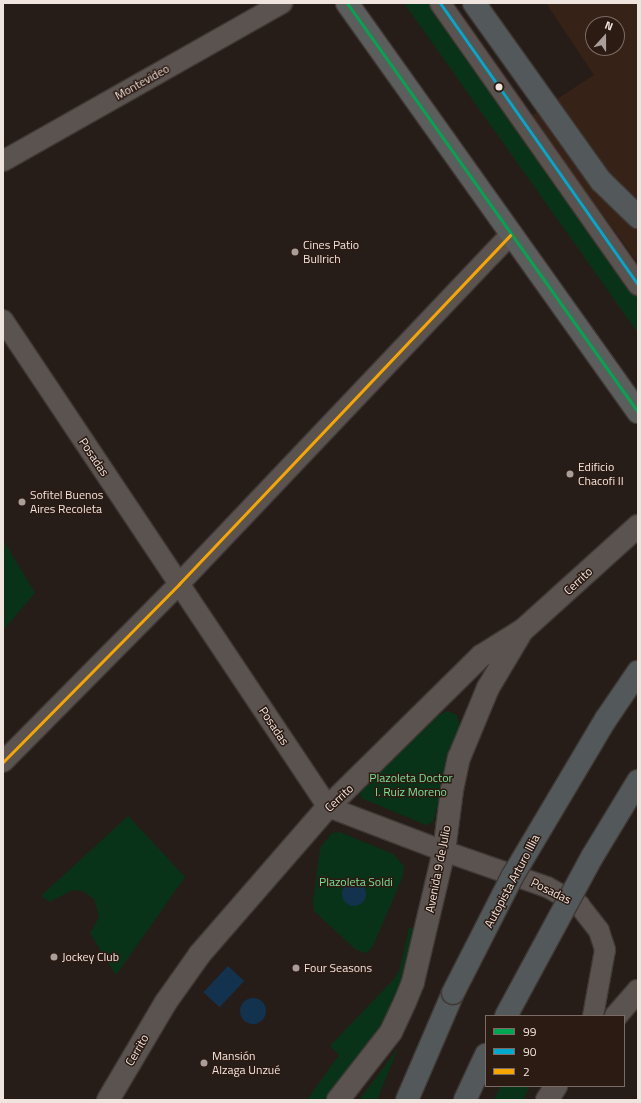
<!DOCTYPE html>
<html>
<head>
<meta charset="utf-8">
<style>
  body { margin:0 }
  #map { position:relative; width:641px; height:1103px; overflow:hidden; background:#261d19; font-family:"Titillium Web",sans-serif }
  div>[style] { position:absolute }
  .built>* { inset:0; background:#362217 }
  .green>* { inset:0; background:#093318 }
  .water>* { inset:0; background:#12324e; transform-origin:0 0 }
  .round { border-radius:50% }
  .roads { filter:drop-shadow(1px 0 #3f3834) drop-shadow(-1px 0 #3f3834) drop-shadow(0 1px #3f3834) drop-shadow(0 -1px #3f3834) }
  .street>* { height:20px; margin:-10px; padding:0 10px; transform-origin:10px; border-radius:10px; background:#5b5350 }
  .secondary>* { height:22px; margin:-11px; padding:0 11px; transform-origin:11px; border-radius:11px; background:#5b5350 }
  .primary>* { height:22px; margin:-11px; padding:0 11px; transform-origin:11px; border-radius:11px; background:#5b5e5c }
  .highway>* { height:22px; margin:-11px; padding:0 11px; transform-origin:11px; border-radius:11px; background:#53595a }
  .bridges { filter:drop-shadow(1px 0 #3f3834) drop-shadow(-1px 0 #3f3834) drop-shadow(0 1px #3f3834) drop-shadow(0 -1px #3f3834) }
  .highway-bridge>* { height:22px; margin:-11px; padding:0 11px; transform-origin:11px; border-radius:11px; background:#53595a }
  .bus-1>* { height:3px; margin:-1.5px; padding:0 1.5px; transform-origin:1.5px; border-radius:1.5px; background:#00a651 }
  .bus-2>* { height:3px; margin:-1.5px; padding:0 1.5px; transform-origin:1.5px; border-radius:1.5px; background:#00a9ce }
  .bus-3>* { height:3px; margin:-1.5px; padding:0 1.5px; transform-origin:1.5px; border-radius:1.5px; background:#f7a600 }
  .dots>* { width:11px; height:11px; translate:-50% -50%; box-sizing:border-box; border:2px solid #2c1b13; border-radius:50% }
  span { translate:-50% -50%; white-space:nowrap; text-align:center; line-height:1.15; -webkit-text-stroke:3px #2c1b13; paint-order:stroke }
  .street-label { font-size:12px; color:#f0e4de }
  .poi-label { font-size:12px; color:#f0e4de }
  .left { translate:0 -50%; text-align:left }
  .park-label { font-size:12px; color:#79e195 }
  .frame { position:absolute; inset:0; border:4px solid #f0e4de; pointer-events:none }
  .legend { position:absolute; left:485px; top:1015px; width:140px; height:72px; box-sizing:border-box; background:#2c1b13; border:1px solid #7a6b64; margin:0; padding:5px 7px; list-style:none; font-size:12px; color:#f0e4de }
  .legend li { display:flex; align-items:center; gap:8px; height:20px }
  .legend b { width:20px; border:1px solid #7a6b64 }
  .north { position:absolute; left:585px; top:16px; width:40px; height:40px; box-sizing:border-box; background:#2c1b13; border:1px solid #7a6b64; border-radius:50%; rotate:21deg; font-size:11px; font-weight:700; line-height:16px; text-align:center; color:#f0e4de }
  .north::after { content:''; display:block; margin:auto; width:14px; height:18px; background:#a99e99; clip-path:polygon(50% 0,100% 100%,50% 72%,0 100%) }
</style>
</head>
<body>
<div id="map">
  <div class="built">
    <i style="clip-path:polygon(evenodd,546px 3px,638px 3px,638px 263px,531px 116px,594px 75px,546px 3px,593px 24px,617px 24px,617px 48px,593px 48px,593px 24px)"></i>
  </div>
  <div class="green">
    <i style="clip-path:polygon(404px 3px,430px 3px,638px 294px,638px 333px)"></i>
    <i style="clip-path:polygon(3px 540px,35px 593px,3px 630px)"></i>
    <i style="clip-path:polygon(447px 711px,457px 715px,460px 726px,433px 822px,426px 825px,361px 798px,360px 792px,438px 716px)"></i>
    <i style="clip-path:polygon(128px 816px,185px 877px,116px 975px,90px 933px,99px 917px,94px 899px,83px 891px,72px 890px,50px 902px,41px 896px)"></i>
    <i style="clip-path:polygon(340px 832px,393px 854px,404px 866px,403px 876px,373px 946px,367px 953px,356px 950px,314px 911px,313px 901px,320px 848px,332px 833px)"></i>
    <i style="clip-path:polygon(409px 928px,415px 928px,409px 964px,387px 1024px,329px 1100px,307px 1100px,339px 1055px,330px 1046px,393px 980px,399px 971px)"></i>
    <i style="clip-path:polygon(398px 1048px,377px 1100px,359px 1100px)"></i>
    <i style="clip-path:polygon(501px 1086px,530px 1086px,523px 1100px,494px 1100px)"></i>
  </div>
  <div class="water">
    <i class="round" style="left:342px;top:882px;width:24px;height:24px"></i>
    <i style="left:228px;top:966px;width:22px;height:36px;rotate:43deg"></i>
    <i class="round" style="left:240px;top:998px;width:26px;height:26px"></i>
  </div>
  <div class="roads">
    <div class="street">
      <i style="left:440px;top:3px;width:345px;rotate:54.9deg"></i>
      <i style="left:3px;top:161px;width:321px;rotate:-29.5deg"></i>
      <i style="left:3px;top:320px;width:585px;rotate:56.28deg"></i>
      <i style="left:328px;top:807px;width:124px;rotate:20.8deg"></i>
      <i style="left:444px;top:851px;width:109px;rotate:19.3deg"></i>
      <i style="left:547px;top:887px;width:37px;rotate:29deg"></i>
      <i style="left:579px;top:905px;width:33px;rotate:52deg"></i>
      <i style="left:599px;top:931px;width:20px;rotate:72deg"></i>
      <i style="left:605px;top:950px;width:67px;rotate:100.3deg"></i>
      <i style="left:3px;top:762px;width:250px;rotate:-45.3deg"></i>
      <i style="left:179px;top:584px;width:481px;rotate:-46.5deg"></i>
    </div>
    <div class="secondary">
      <i style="left:616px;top:1016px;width:33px;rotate:-49deg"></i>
      <i style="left:108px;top:1100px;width:114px;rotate:-59.4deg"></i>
      <i style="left:166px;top:1002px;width:59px;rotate:-54.7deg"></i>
      <i style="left:200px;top:954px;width:195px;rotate:-49deg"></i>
      <i style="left:328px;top:807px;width:215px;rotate:-44.6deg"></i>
      <i style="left:481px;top:656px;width:49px;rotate:-31.8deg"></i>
      <i style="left:523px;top:630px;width:155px;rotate:-42.1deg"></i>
      <i style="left:338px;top:1100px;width:86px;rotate:-52.1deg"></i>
      <i style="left:391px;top:1032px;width:33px;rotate:-65deg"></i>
      <i style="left:405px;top:1002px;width:22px;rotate:-68deg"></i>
      <i style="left:413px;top:982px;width:135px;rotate:-76.7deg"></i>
      <i style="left:444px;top:851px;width:62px;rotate:-82.5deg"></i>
      <i style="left:452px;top:790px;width:33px;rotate:-78deg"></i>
      <i style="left:459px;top:758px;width:76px;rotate:-67.5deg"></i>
      <i style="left:488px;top:688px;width:61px;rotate:-59.2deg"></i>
      <i style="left:547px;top:1100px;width:17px;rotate:-57deg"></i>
    </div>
    <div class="primary">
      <i style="left:347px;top:3px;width:502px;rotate:54.57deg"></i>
    </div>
    <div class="highway">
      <i style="left:474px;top:3px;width:219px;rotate:54.5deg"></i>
      <i style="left:601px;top:181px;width:52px;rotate:44.2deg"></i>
      <i style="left:407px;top:1100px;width:116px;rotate:-66.7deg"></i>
      <i style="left:465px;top:1100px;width:50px;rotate:-65deg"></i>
    </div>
  </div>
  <div class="bridges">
    <div class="highway-bridge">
      <i style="left:453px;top:993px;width:130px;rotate:-63deg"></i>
      <i style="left:512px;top:877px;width:184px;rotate:-59.3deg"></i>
      <i style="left:606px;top:719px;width:57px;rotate:-55.8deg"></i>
      <i style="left:506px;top:1016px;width:181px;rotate:-61.6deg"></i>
      <i style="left:592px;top:857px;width:89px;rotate:-58.8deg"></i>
    </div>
  </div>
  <div class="bus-1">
    <i style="left:347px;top:3px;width:502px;rotate:54.57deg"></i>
  </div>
  <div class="bus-2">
    <i style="left:440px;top:3px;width:345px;rotate:54.9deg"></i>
  </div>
  <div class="bus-3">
    <i style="left:3px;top:762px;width:250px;rotate:-45.3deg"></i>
    <i style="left:179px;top:584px;width:481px;rotate:-46.5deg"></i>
  </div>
  <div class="dots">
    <i style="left:499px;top:87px;background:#f0e4de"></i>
    <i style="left:295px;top:252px;background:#a99e99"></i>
    <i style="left:570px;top:474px;background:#a99e99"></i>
    <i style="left:22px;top:502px;background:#a99e99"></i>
    <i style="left:54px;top:957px;background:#a99e99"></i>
    <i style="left:296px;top:968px;background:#a99e99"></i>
    <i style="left:204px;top:1063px;background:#a99e99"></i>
  </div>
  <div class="street-label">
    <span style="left:142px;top:82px;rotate:-29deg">Montevideo</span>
    <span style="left:94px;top:457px;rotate:56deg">Posadas</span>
    <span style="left:578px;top:581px;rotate:-43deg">Cerrito</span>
    <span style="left:274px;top:726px;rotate:56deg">Posadas</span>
    <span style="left:339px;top:798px;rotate:-43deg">Cerrito</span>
    <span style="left:438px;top:869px;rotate:-79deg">Avenida 9 de Julio</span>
    <span style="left:512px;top:881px;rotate:-62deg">Autopista Arturo Illia</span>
    <span style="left:551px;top:891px;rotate:26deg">Posadas</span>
    <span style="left:137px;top:1050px;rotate:-60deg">Cerrito</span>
  </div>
  <div class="poi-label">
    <span class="left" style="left:303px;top:252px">Cines Patio<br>Bullrich</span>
    <span class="left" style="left:578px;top:474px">Edificio<br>Chacofi II</span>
    <span class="left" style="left:30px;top:502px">Sofitel Buenos<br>Aires Recoleta</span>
    <span class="left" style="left:62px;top:957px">Jockey Club</span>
    <span class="left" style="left:304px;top:968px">Four Seasons</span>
    <span class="left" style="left:212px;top:1063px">Mansión<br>Alzaga Unzué</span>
  </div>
  <div class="park-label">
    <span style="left:411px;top:785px">Plazoleta Doctor<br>I. Ruiz Moreno</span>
    <span style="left:356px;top:882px">Plazoleta Soldi</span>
  </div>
  <div class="frame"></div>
  <ul class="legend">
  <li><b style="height:5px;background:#00a651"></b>99</li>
  <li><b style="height:5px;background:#00a9ce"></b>90</li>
  <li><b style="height:5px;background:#f7a600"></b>2</li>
  </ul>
  <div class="north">N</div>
</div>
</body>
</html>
